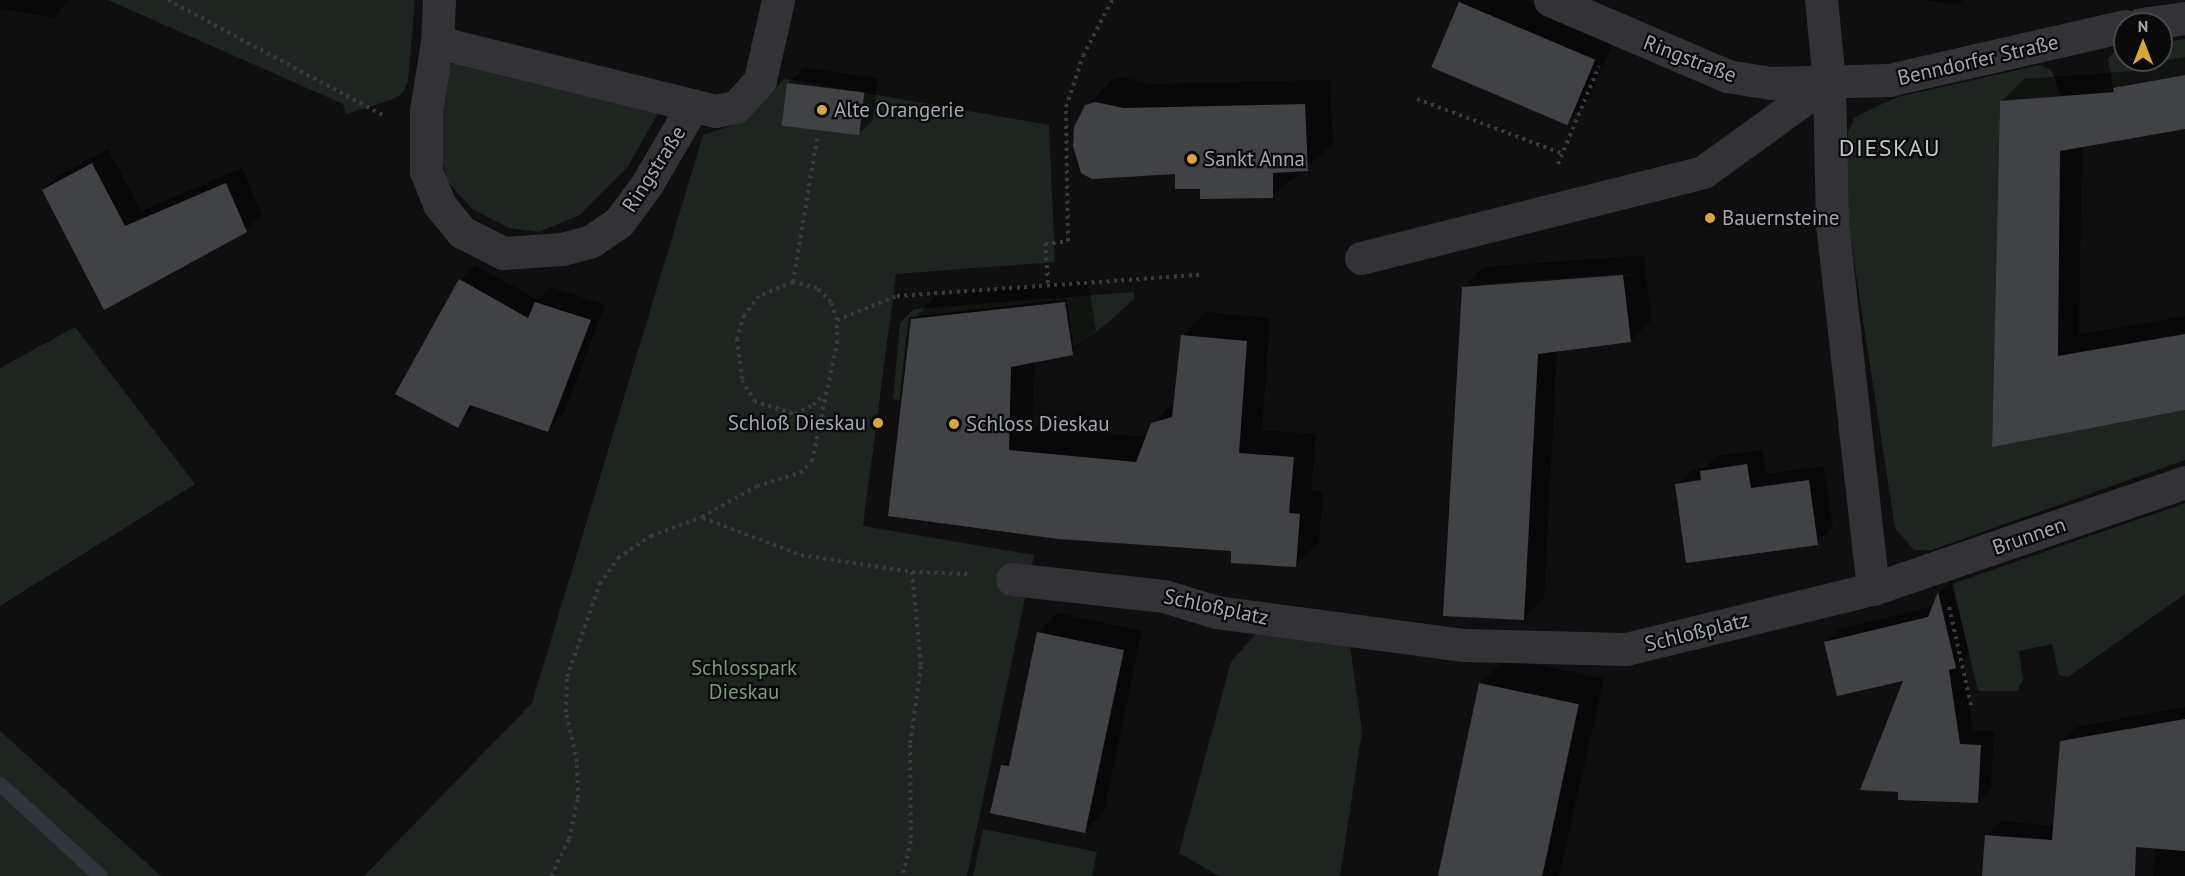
<!DOCTYPE html>
<html>
<head>
<meta charset="utf-8">
<style>
  body { margin:0 }
  #map { position:relative; width:2185px; height:876px; overflow:hidden; background:#0f0f10; font-family:"PT Sans",sans-serif }
  div>[style] { position:absolute }
  .green>* { inset:0; background:#1e241f }
  .shadow>* { inset:0; background:#0007 }
  .stream>* { height:15px; margin:-7.5px; padding:0 7.5px; transform-origin:7.5px; border-radius:7.5px; background:#2e353b }
  .building>* { inset:0; background:#414245; transform-origin:0 0 }
  .path>* { height:4px; margin-top:-2px; transform-origin:0; background:repeating-linear-gradient(90deg,#393a3d 0 3px,transparent 0 7.5px) }
  .minor>* { height:33px; margin:-16.5px; padding:0 16.5px; transform-origin:16.5px; border-radius:16.5px; background:#333337 }
  .dots>* { width:16px; height:16px; translate:-50% -50%; box-sizing:border-box; border:3px solid #0a0a0b; border-radius:50% }
  span { translate:-50% -50%; white-space:nowrap; text-align:center; line-height:1.15; -webkit-text-stroke:4.5px #0a0a0b; paint-order:stroke }
  .street-label { font-size:21px; color:#a2a6af }
  .poi-label { font-size:21px; color:#a2a6af }
  .left { translate:0 -50%; text-align:left }
  .right { translate:-100% -50%; text-align:right }
  .park-label { font-size:21px; color:#7b997c }
  .quarter-label { font-size:24px; color:#c2c5cc; letter-spacing:1.5px }
  .north { position:absolute; left:2113px; top:12px; width:60px; height:60px; box-sizing:border-box; background:#0a0a0b; border:2px solid #47484d; border-radius:50%; rotate:0deg; font-size:16px; font-weight:700; line-height:24px; text-align:center; color:#a2a6af }
  .north::after { content:''; display:block; margin:auto; width:21px; height:27px; background:#dba53c; clip-path:polygon(50% 0,100% 100%,50% 72%,0 100%) }
</style>
</head>
<body>
<div id="map">
  <div class="green">
    <i style="clip-path:polygon(108px 0,415px 0,408px 82px,402px 94px,391px 100px,346px 114px,343px 104px)"></i>
    <i style="clip-path:polygon(2185px 39px,2185px 75px,2113px 88px,2108px 59px,2115px 50px,2125px 49px,2125px 60px,2161px 60px,2161px 43px)"></i>
    <i style="clip-path:polygon(457px 59px,659px 112px,627px 168px,580px 215px,539px 232px,509px 228px,472px 209px,447px 181px,438px 138px,450px 67px)"></i>
    <i style="clip-path:polygon(2040px 65px,2051px 70px,2061px 96px,2000px 102px,1992px 446px,2185px 410px,2185px 460px,1932px 550px,1914px 550px,1895px 528px,1843px 190px,1848px 132px,1855px 117px,1897px 97px)"></i>
    <i style="clip-path:polygon(784px 79px,1049px 125px,1055px 262px,896px 274px,863px 526px,1034px 555px,967px 876px,364px 876px,532px 703px,703px 135px,746px 121px)"></i>
    <i style="clip-path:polygon(1134px 292px,1135px 298px,1110px 321px,1074px 348px,1066px 299px,909px 317px,899px 400px,893px 399px,900px 323px,914px 309px)"></i>
    <i style="clip-path:polygon(75px 327px,195px 484px,0 606px,0 368px)"></i>
    <i style="clip-path:polygon(2185px 503px,2185px 594px,2068px 677px,2059px 675px,2052px 644px,2019px 651px,2023px 680px,2017px 691px,1978px 691px,1952px 584px)"></i>
    <i style="clip-path:polygon(1260px 629px,1349px 638px,1362px 731px,1340px 876px,1219px 876px,1179px 853px,1231px 662px)"></i>
    <i style="clip-path:polygon(0 731px,161px 876px,0 876px)"></i>
    <i style="clip-path:polygon(983px 829px,1097px 852px,1092px 876px,973px 876px)"></i>
  </div>
  <div class="shadow">
    <i style="clip-path:polygon(0 0,69px 0,53px 18px,0 8px)"></i>
    <i style="clip-path:polygon(1464px 0,1524px 0,1615px 39px,1587px 102px,1566px 124px,1461px 3px)"></i>
    <i style="clip-path:polygon(1925px 0,1963px 0,1958px 5px)"></i>
    <i style="clip-path:polygon(2185px 57px,2185px 127px,2082px 146px,2079px 334px,2185px 316px,2185px 408px,1993px 445px,2001px 102px,2024px 79px,2132px 71px,2137px 66px)"></i>
    <i style="clip-path:polygon(804px 68px,878px 78px,873px 120px,857px 135px,788px 83px)"></i>
    <i style="clip-path:polygon(1122px 77px,1150px 84px,1330px 80px,1333px 144px,1272px 196px,1177px 173px,1086px 106px,1112px 80px)"></i>
    <i style="clip-path:polygon(108px 149px,141px 211px,242px 168px,262px 215px,246px 230px,105px 308px,43px 190px,59px 175px)"></i>
    <i style="clip-path:polygon(evenodd,1644px 255px,1651px 320px,1630px 341px,1557px 350px,1544px 598px,1523px 618px,1463px 288px,1484px 267px,1644px 255px,1631px 273px,1631px 276px,1481px 287px,1481px 284px,1631px 273px)"></i>
    <i style="clip-path:polygon(475px 265px,538px 300px,551px 287px,605px 305px,563px 415px,547px 430px,476px 405px,457px 426px,460px 280px)"></i>
    <i style="clip-path:polygon(1088px 280px,1096px 330px,1072px 353px,1034px 361px,1032px 427px,1147px 437px,1152px 424px,1176px 400px,1183px 335px,1206px 312px,1270px 318px,1262px 430px,1316px 434px,1311px 490px,1323px 491px,1319px 542px,1295px 566px,1233px 549px,1058px 538px,913px 320px,936px 296px)"></i>
    <i style="clip-path:polygon(evenodd,1762px 450px,1766px 474px,1824px 466px,1833px 528px,1817px 543px,1677px 485px,1692px 470px,1705px 468px,1717px 456px,1762px 450px,1709px 478px,1692px 483px,1692px 480px,1709px 478px)"></i>
    <i style="clip-path:polygon(1952px 580px,1969px 653px,1963px 660px,1973px 731px,1994px 731px,1991px 788px,1978px 802px,1905px 678px,1825px 643px,1839px 629px,1934px 606px,1939px 593px)"></i>
    <i style="clip-path:polygon(1058px 613px,1142px 631px,1104px 812px,1084px 831px,1002px 765px,1013px 755px,1038px 633px)"></i>
    <i style="clip-path:polygon(1506px 658px,1604px 679px,1559px 876px,1441px 876px,1480px 683px)"></i>
    <i style="clip-path:polygon(2185px 707px,2185px 876px,2153px 876px,2155px 847px,2079px 841px,2076px 876px,1983px 876px,1987px 835px,2001px 821px,2055px 826px,2062px 741px,2076px 727px)"></i>
  </div>
  <div class="stream">
    <i style="left:0;top:784px;width:136px;rotate:42.6deg"></i>
  </div>
  <div class="building">
    <i style="left:1459px;top:2px;width:148px;height:71px;rotate:23deg"></i>
    <i style="clip-path:polygon(2185px 75px,2185px 129px,2060px 151px,2058px 356px,2185px 334px,2185px 410px,1992px 447px,2000px 101px,2114px 92px,2113px 88px)"></i>
    <i style="left:787px;top:83px;width:78px;height:43px;rotate:7deg"></i>
    <i style="clip-path:polygon(1095px 102px,1124px 108px,1305px 104px,1308px 171px,1273px 173px,1273px 198px,1200px 199px,1200px 189px,1175px 189px,1175px 174px,1092px 179px,1081px 173px,1073px 146px,1074px 127px,1085px 105px)"></i>
    <i style="clip-path:polygon(92px 163px,125px 226px,226px 183px,247px 232px,104px 310px,42px 190px)"></i>
    <i style="clip-path:polygon(1623px 275px,1631px 342px,1538px 354px,1524px 620px,1443px 616px,1462px 287px)"></i>
    <i style="clip-path:polygon(459px 279px,528px 318px,535px 302px,591px 320px,548px 432px,470px 405px,458px 428px,395px 394px)"></i>
    <i style="clip-path:polygon(1065px 302px,1073px 355px,1011px 367px,1009px 450px,1136px 462px,1151px 423px,1172px 417px,1181px 335px,1247px 341px,1239px 453px,1294px 457px,1289px 513px,1300px 514px,1296px 567px,1231px 563px,1231px 551px,1058px 539px,888px 516px,911px 319px)"></i>
    <i style="clip-path:polygon(1747px 464px,1751px 488px,1809px 480px,1818px 545px,1686px 563px,1675px 484px,1701px 480px,1700px 471px)"></i>
    <i style="clip-path:polygon(1938px 592px,1956px 668px,1949px 670px,1960px 744px,1981px 745px,1978px 803px,1898px 800px,1898px 792px,1860px 790px,1903px 681px,1837px 696px,1824px 642px,1928px 617px)"></i>
    <i style="clip-path:polygon(1037px 632px,1124px 650px,1085px 833px,990px 813px,1001px 765px,1009px 766px)"></i>
    <i style="left:1479px;top:683px;width:102px;height:197px;rotate:12deg"></i>
    <i style="clip-path:polygon(2185px 719px,2185px 851px,2136px 847px,2135px 876px,1982px 876px,1985px 835px,2052px 840px,2060px 741px)"></i>
  </div>
  <div class="path">
    <i style="left:168px;top:0;width:245px;rotate:28.2deg"></i>
    <i style="left:1417px;top:99px;width:156px;rotate:20.6deg"></i>
    <i style="left:1558px;top:164px;width:106px;rotate:-67.3deg"></i>
    <i style="left:793px;top:282px;width:37px;rotate:158deg"></i>
    <i style="left:759px;top:296px;width:24px;rotate:128deg"></i>
    <i style="left:744px;top:315px;width:25px;rotate:106deg"></i>
    <i style="left:737px;top:339px;width:41px;rotate:83deg"></i>
    <i style="left:742px;top:380px;width:24px;rotate:60deg"></i>
    <i style="left:754px;top:401px;width:43px;rotate:17.6deg"></i>
    <i style="left:795px;top:414px;width:20px;rotate:-27deg"></i>
    <i style="left:813px;top:405px;width:19px;rotate:-43deg"></i>
    <i style="left:1048px;top:283px;width:39px;rotate:-94deg"></i>
    <i style="left:1045px;top:244px;width:23px;rotate:-7deg"></i>
    <i style="left:1068px;top:241px;width:134px;rotate:-90.9deg"></i>
    <i style="left:1066px;top:107px;width:54px;rotate:-71.6deg"></i>
    <i style="left:1083px;top:56px;width:63px;rotate:-62.6deg"></i>
    <i style="left:837px;top:320px;width:65px;rotate:-21.8deg"></i>
    <i style="left:897px;top:296px;width:304px;rotate:-4deg"></i>
    <i style="left:703px;top:518px;width:105px;rotate:20.7deg"></i>
    <i style="left:801px;top:555px;width:112px;rotate:8.7deg"></i>
    <i style="left:912px;top:572px;width:94px;rotate:84.5deg"></i>
    <i style="left:921px;top:666px;width:80px;rotate:97.9deg"></i>
    <i style="left:910px;top:745px;width:96px;rotate:89.4deg"></i>
    <i style="left:911px;top:841px;width:36px;rotate:104deg"></i>
    <i style="left:912px;top:572px;width:59px;rotate:1.9deg"></i>
    <i style="left:1949px;top:607px;width:105px;rotate:77.3deg"></i>
    <i style="left:551px;top:876px;width:41px;rotate:-64.1deg"></i>
    <i style="left:569px;top:839px;width:42px;rotate:-77.6deg"></i>
    <i style="left:578px;top:798px;width:36px;rotate:-92deg"></i>
    <i style="left:577px;top:762px;width:51px;rotate:-102.4deg"></i>
    <i style="left:566px;top:712px;width:35px;rotate:-88deg"></i>
    <i style="left:567px;top:677px;width:99px;rotate:-70.5deg"></i>
    <i style="left:600px;top:584px;width:32px;rotate:-55deg"></i>
    <i style="left:618px;top:558px;width:40px;rotate:-34deg"></i>
    <i style="left:651px;top:536px;width:54px;rotate:-20.4deg"></i>
    <i style="left:702px;top:517px;width:63px;rotate:-29.4deg"></i>
    <i style="left:757px;top:486px;width:45px;rotate:-16.8deg"></i>
    <i style="left:800px;top:473px;width:17px;rotate:-45deg"></i>
    <i style="left:812px;top:461px;width:121px;rotate:-78deg"></i>
    <i style="left:837px;top:343px;width:23px;rotate:-90deg"></i>
    <i style="left:837px;top:320px;width:19px;rotate:-108deg"></i>
    <i style="left:831px;top:302px;width:20px;rotate:-135deg"></i>
    <i style="left:817px;top:288px;width:25px;rotate:-166deg"></i>
    <i style="left:793px;top:282px;width:146px;rotate:-80.5deg"></i>
  </div>
  <div class="minor">
    <i style="left:439px;top:0;width:42px;rotate:92.7deg"></i>
    <i style="left:437px;top:42px;width:70px;rotate:99.1deg"></i>
    <i style="left:426px;top:111px;width:60px;rotate:90deg"></i>
    <i style="left:426px;top:171px;width:35px;rotate:68deg"></i>
    <i style="left:439px;top:204px;width:36px;rotate:51deg"></i>
    <i style="left:462px;top:232px;width:46px;rotate:27.1deg"></i>
    <i style="left:503px;top:253px;width:59px;rotate:-3.9deg"></i>
    <i style="left:562px;top:249px;width:30px;rotate:-15deg"></i>
    <i style="left:591px;top:241px;width:34px;rotate:-34deg"></i>
    <i style="left:619px;top:222px;width:47px;rotate:-53.6deg"></i>
    <i style="left:647px;top:184px;width:91px;rotate:-59.8deg"></i>
    <i style="left:1550px;top:0;width:193px;rotate:23.2deg"></i>
    <i style="left:1727px;top:76px;width:44px;rotate:9.2deg"></i>
    <i style="left:1770px;top:83px;width:119px;rotate:-1.4deg"></i>
    <i style="left:1889px;top:80px;width:242px;rotate:-12.9deg"></i>
    <i style="left:2141px;top:24px;width:44px;rotate:-7.8deg"></i>
    <i style="left:437px;top:42px;width:286px;rotate:13.9deg"></i>
    <i style="left:715px;top:111px;width:21px;rotate:-11deg"></i>
    <i style="left:736px;top:107px;width:36px;rotate:-48deg"></i>
    <i style="left:760px;top:80px;width:82px;rotate:-77.3deg"></i>
    <i style="left:1361px;top:258px;width:353px;rotate:-14.1deg"></i>
    <i style="left:1703px;top:172px;width:155px;rotate:-35.8deg"></i>
    <i style="left:1012px;top:579px;width:153px;rotate:6.4deg"></i>
    <i style="left:1164px;top:596px;width:54px;rotate:17.1deg"></i>
    <i style="left:1216px;top:612px;width:250px;rotate:7.6deg"></i>
    <i style="left:1464px;top:645px;width:162px;rotate:1.4deg"></i>
    <i style="left:1626px;top:649px;width:254px;rotate:-13.7deg"></i>
    <i style="left:1873px;top:589px;width:365px;rotate:-96.4deg"></i>
    <i style="left:1832px;top:226px;width:145px;rotate:-91.2deg"></i>
    <i style="left:1829px;top:81px;width:81px;rotate:-95.6deg"></i>
    <i style="left:1873px;top:589px;width:330px;rotate:-18.9deg"></i>
  </div>
  <div class="dots">
    <i style="left:822px;top:110px;background:#dba53c"></i>
    <i style="left:1192px;top:159px;background:#dba53c"></i>
    <i style="left:1710px;top:218px;background:#dba53c"></i>
    <i style="left:878px;top:423px;background:#dba53c"></i>
    <i style="left:954px;top:424px;background:#dba53c"></i>
  </div>
  <div class="street-label">
    <span style="left:1690px;top:59px;rotate:21deg">Ringstraße</span>
    <span style="left:1978px;top:60px;rotate:-13deg">Benndorfer Straße</span>
    <span style="left:654px;top:169px;rotate:-57deg">Ringstraße</span>
    <span style="left:2029px;top:536px;rotate:-19deg">Brunnen</span>
    <span style="left:1216px;top:607px;rotate:12deg">Schloßplatz</span>
    <span style="left:1697px;top:632px;rotate:-14deg">Schloßplatz</span>
  </div>
  <div class="poi-label">
    <span class="left" style="left:834px;top:110px">Alte Orangerie</span>
    <span class="left" style="left:1204px;top:159px">Sankt Anna</span>
    <span class="left" style="left:1722px;top:218px">Bauernsteine</span>
    <span class="right" style="left:866px;top:423px">Schloß Dieskau</span>
    <span class="left" style="left:966px;top:424px">Schloss Dieskau</span>
  </div>
  <div class="park-label">
    <span style="left:744px;top:680px">Schlosspark<br>Dieskau</span>
  </div>
  <div class="quarter-label">
    <span style="left:1890px;top:148px">DIESKAU</span>
  </div>
  <div class="north">N</div>
</div>
</body>
</html>
